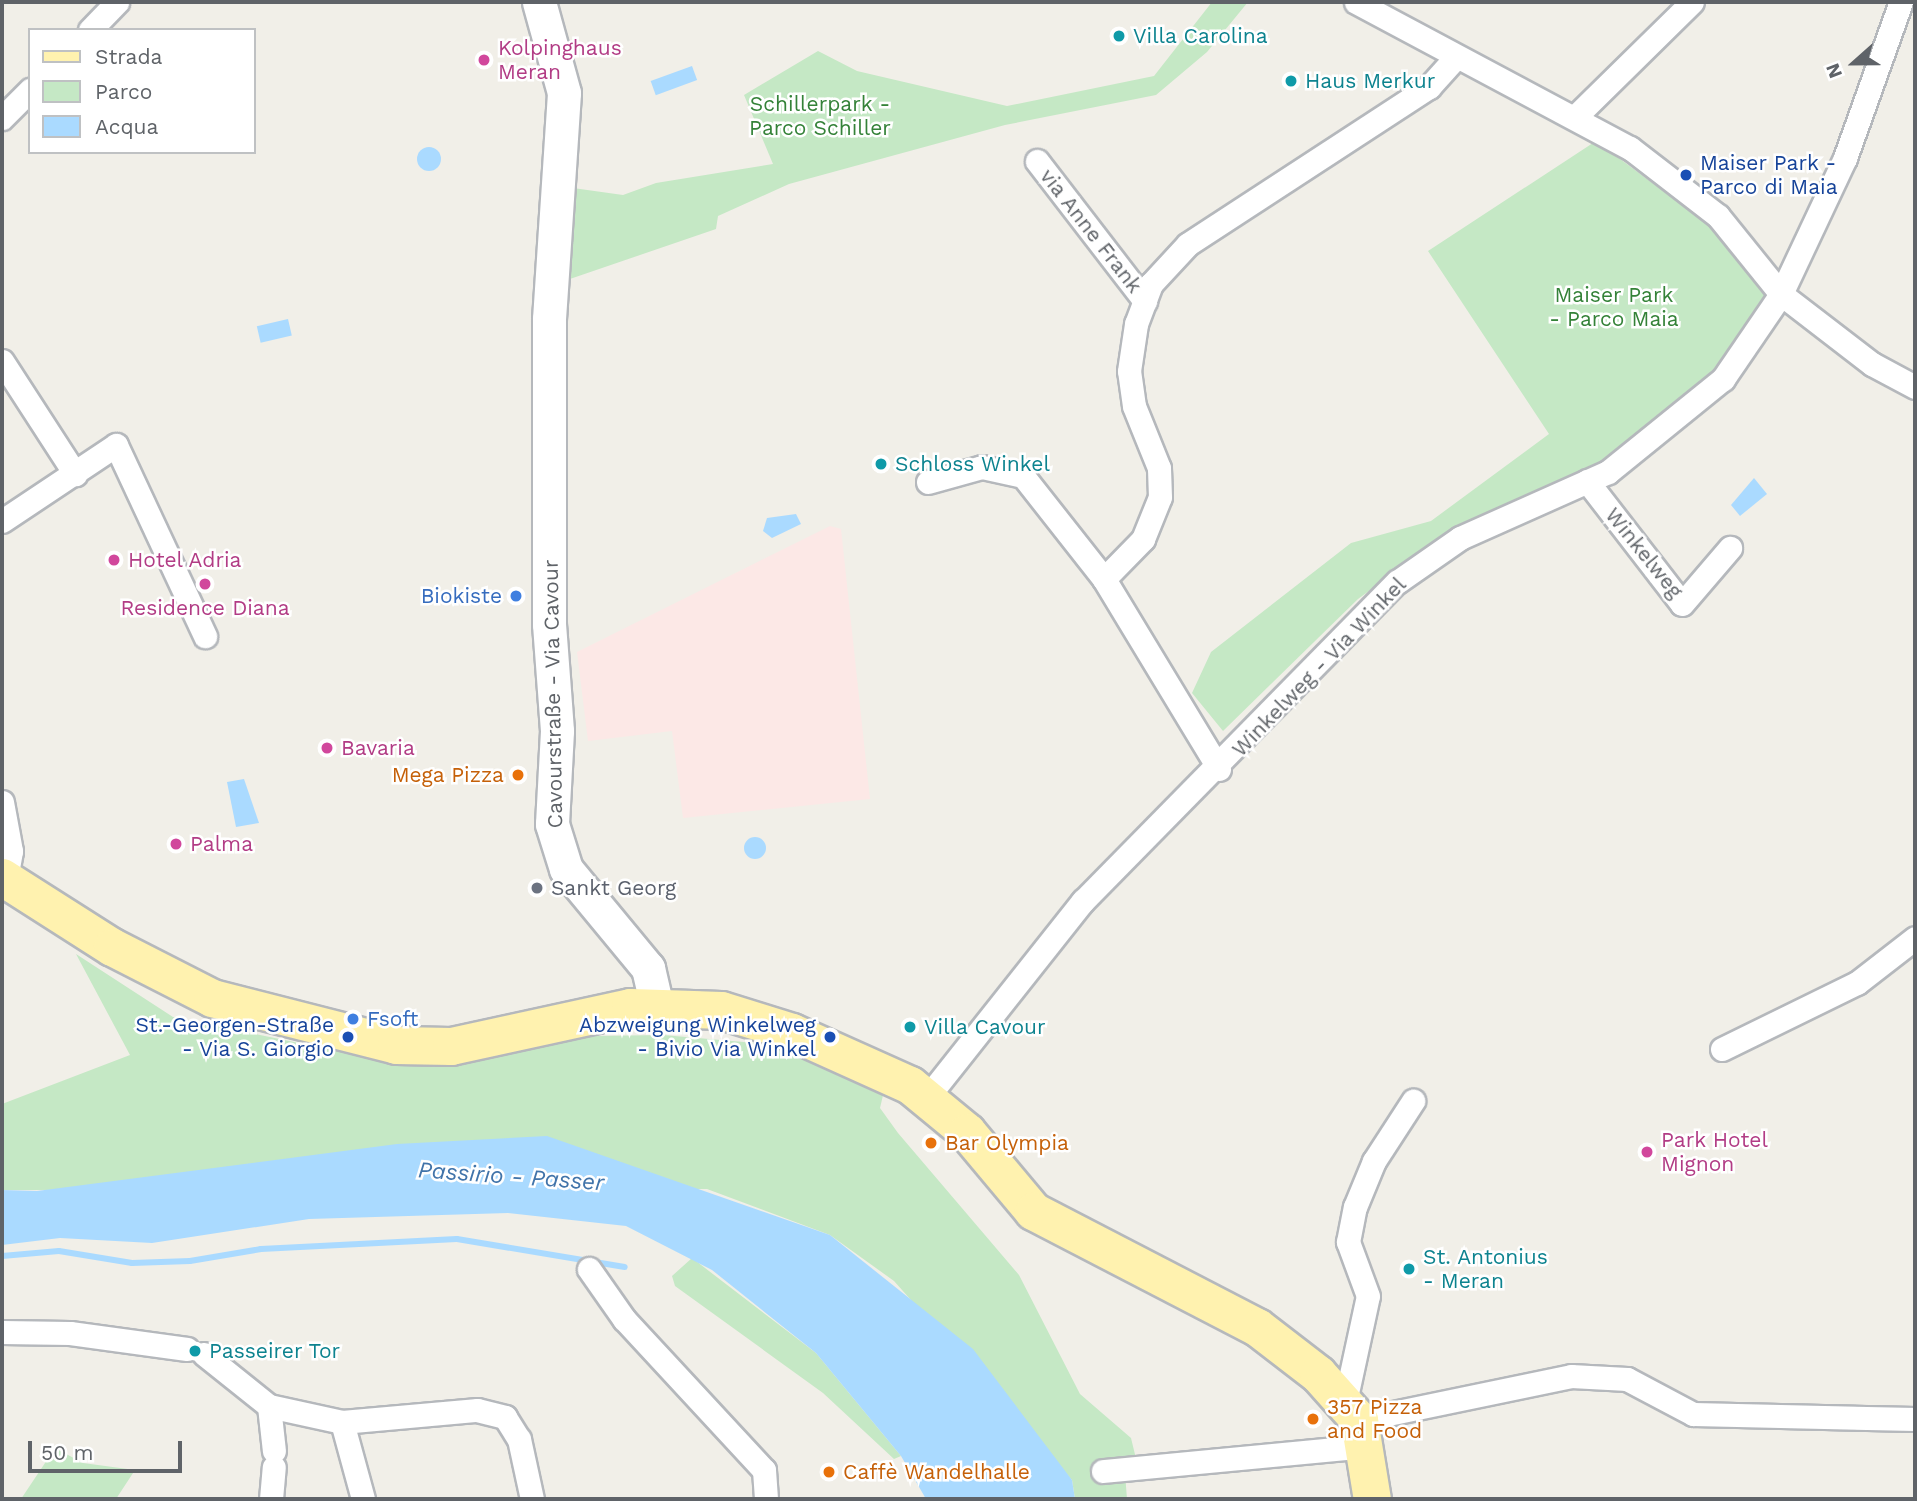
<!DOCTYPE html>
<html>
<head>
<meta charset="utf-8">
<style>
  body { margin:0 }
  #map { position:relative; width:1917px; height:1501px; overflow:hidden; background:#f1efe8; font-family:"Work Sans",sans-serif }
  div>[style] { position:absolute }
  .medical>* { inset:0; background:#fce8e6 }
  .green>* { inset:0; background:#c5e8c5 }
  .water>* { inset:0; background:#aadaff; transform-origin:0 0 }
  .round { border-radius:50% }
  .stream>* { height:6px; margin:-3px; padding:0 3px; transform-origin:3px; border-radius:3px; background:#aadaff }
  .roads { filter:drop-shadow(2px 0 #b5b8bc) drop-shadow(-2px 0 #b5b8bc) drop-shadow(0 2px #b5b8bc) drop-shadow(0 -2px #b5b8bc) }
  .street>* { height:23px; margin:-11.5px; padding:0 11.5px; transform-origin:11.5px; border-radius:11.5px; background:#fff }
  .secondary>* { height:33px; margin:-16.5px; padding:0 16.5px; transform-origin:16.5px; border-radius:16.5px; background:#fff }
  .primary>* { height:37px; margin:-18.5px; padding:0 18.5px; transform-origin:18.5px; border-radius:18.5px; background:#fff2af }
  .dots>* { width:19px; height:19px; translate:-50% -50%; box-sizing:border-box; border:4px solid #fff; border-radius:50% }
  span { translate:-50% -50%; white-space:nowrap; text-align:center; line-height:1.15; -webkit-text-stroke:5px #fff; paint-order:stroke }
  .culture-label { font-size:21px; color:#0d838f }
  .left { translate:0 -50%; text-align:left }
  .hotel-label { font-size:21px; color:#b23c85 }
  .park-label { font-size:21px; color:#348238 }
  .transit-label { font-size:21px; color:#164399 }
  .right { translate:-100% -50%; text-align:right }
  .street-label { font-size:21px; color:#5f6368 }
  .shop-label { font-size:21px; color:#366cbe }
  .food-label { font-size:21px; color:#c56008 }
  .worship-label { font-size:21px; color:#5b616d }
  .water-label { font-size:23px; color:#4174aa; font-style:italic }
  .frame { position:absolute; inset:0; border:4px solid #5f6368; pointer-events:none }
  .legend { position:absolute; left:28px; top:28px; width:228px; height:126px; box-sizing:border-box; background:#fff; border:2px solid #bfc1c3; margin:0; padding:9px 12px; list-style:none; font-size:21px; color:#5f6368 }
  .legend li { display:flex; align-items:center; gap:14px; height:35px }
  .legend b { width:35px; border:2px solid #bfc1c3 }
  .north { position:absolute; left:1819px; top:28px; width:70px; height:70px; -webkit-text-stroke:5px #fff; paint-order:stroke; rotate:249deg; font-size:19px; font-weight:700; line-height:28px; text-align:center; color:#5f6368 }
  .north::after { content:''; display:block; margin:auto; width:24px; height:32px; background:#5f6368; clip-path:polygon(50% 0,100% 100%,50% 72%,0 100%) }
  .scale { position:absolute; left:28px; top:1441px; width:154px; height:32px; box-sizing:border-box; border:4px solid #5f6368; border-top:0; padding-left:9px; font-size:21px; line-height:24px; white-space:nowrap; color:#5f6368; -webkit-text-stroke:5px #fff; paint-order:stroke }
</style>
</head>
<body>
<div id="map">
  <div class="medical">
    <i style="clip-path:polygon(830px 526px,841px 529px,870px 799px,683px 818px,672px 731px,588px 741px,577px 652px)"></i>
  </div>
  <div class="green">
    <i style="clip-path:polygon(1212px 2px,1248px 2px,1207px 52px,1156px 95px,1005px 125px,789px 184px,718px 216px,716px 229px,567px 280px,573px 188px,623px 195px,656px 183px,773px 164px,744px 95px,818px 51px,857px 71px,1007px 106px,1154px 76px)"></i>
    <i style="clip-path:polygon(1596px 141px,1706px 223px,1777px 296px,1721px 377px,1606px 466px,1410px 561px,1358px 599px,1223px 731px,1192px 693px,1211px 652px,1351px 543px,1431px 521px,1549px 434px,1428px 251px)"></i>
    <i style="clip-path:polygon(76px 954px,173px 1017px,362px 1056px,438px 1066px,595px 1036px,663px 1035px,768px 1044px,884px 1091px,880px 1108px,898px 1133px,1019px 1275px,1080px 1394px,1131px 1438px,1139px 1471px,1125px 1473px,1127px 1499px,1075px 1499px,1072px 1480px,894px 1281px,830px 1235px,707px 1189px,2px 1190px,2px 1104px,130px 1055px)"></i>
    <i style="clip-path:polygon(692px 1258px,816px 1353px,901px 1456px,894px 1459px,823px 1393px,675px 1286px,672px 1276px)"></i>
    <i style="clip-path:polygon(55px 1448px,83px 1463px,135px 1470px,116px 1499px,21px 1499px)"></i>
  </div>
  <div class="water">
    <i style="left:692px;top:66px;width:15px;height:44px;rotate:70deg"></i>
    <i class="round" style="left:417px;top:147px;width:24px;height:24px"></i>
    <i style="left:288px;top:319px;width:17px;height:32px;rotate:77deg"></i>
    <i style="clip-path:polygon(1754px 478px,1767px 494px,1740px 516px,1731px 505px)"></i>
    <i style="clip-path:polygon(796px 514px,801px 524px,772px 538px,763px 531px,767px 518px)"></i>
    <i style="clip-path:polygon(244px 779px,259px 823px,236px 827px,227px 782px)"></i>
    <i class="round" style="left:744px;top:837px;width:22px;height:22px"></i>
    <i style="clip-path:polygon(547px 1136px,830px 1235px,973px 1349px,1072px 1480px,1075px 1499px,926px 1499px,901px 1456px,816px 1353px,712px 1270px,626px 1226px,508px 1213px,309px 1219px,152px 1243px,60px 1238px,2px 1245px,2px 1190px,37px 1191px,397px 1144px)"></i>
  </div>
  <div class="stream">
    <i style="left:2px;top:1256px;width:57px;rotate:-5deg"></i>
    <i style="left:59px;top:1251px;width:74px;rotate:9.3deg"></i>
    <i style="left:132px;top:1263px;width:58px;rotate:-2deg"></i>
    <i style="left:190px;top:1261px;width:72px;rotate:-9.6deg"></i>
    <i style="left:261px;top:1249px;width:196px;rotate:-2.9deg"></i>
    <i style="left:457px;top:1239px;width:170px;rotate:9.5deg"></i>
  </div>
  <div class="roads">
    <div class="street">
      <i style="left:1356px;top:2px;width:310px;rotate:28.1deg"></i>
      <i style="left:1630px;top:148px;width:111px;rotate:37.7deg"></i>
      <i style="left:1718px;top:216px;width:100px;rotate:51.1deg"></i>
      <i style="left:1781px;top:294px;width:115px;rotate:37.6deg"></i>
      <i style="left:1872px;top:364px;width:49px;rotate:28.1deg"></i>
      <i style="left:90px;top:30px;width:39px;rotate:-46deg"></i>
      <i style="left:1577px;top:115px;width:161px;rotate:-44.5deg"></i>
      <i style="left:2px;top:118px;width:40px;rotate:-45deg"></i>
      <i style="left:1037px;top:161px;width:177px;rotate:52.4deg"></i>
      <i style="left:2px;top:361px;width:135px;rotate:57.1deg"></i>
      <i style="left:1587px;top:481px;width:155px;rotate:52.3deg"></i>
      <i style="left:1682px;top:604px;width:74px;rotate:-49.4deg"></i>
      <i style="left:928px;top:482px;width:56px;rotate:-15.5deg"></i>
      <i style="left:982px;top:467px;width:42px;rotate:12.4deg"></i>
      <i style="left:1023px;top:476px;width:131px;rotate:51.8deg"></i>
      <i style="left:1104px;top:579px;width:222px;rotate:58.8deg"></i>
      <i style="left:2px;top:521px;width:137px;rotate:-33.7deg"></i>
      <i style="left:116px;top:445px;width:211px;rotate:65deg"></i>
      <i style="left:1104px;top:579px;width:56px;rotate:-45.7deg"></i>
      <i style="left:1143px;top:539px;width:45px;rotate:-68deg"></i>
      <i style="left:1160px;top:497px;width:29px;rotate:-92deg"></i>
      <i style="left:1159px;top:468px;width:67px;rotate:-112deg"></i>
      <i style="left:1134px;top:406px;width:35px;rotate:-98deg"></i>
      <i style="left:1129px;top:371px;width:48px;rotate:-81.5deg"></i>
      <i style="left:1136px;top:324px;width:43px;rotate:-69.4deg"></i>
      <i style="left:1151px;top:284px;width:54px;rotate:-47.2deg"></i>
      <i style="left:1188px;top:244px;width:288px;rotate:-33.1deg"></i>
      <i style="left:1429px;top:87px;width:40px;rotate:-48deg"></i>
      <i style="left:2px;top:802px;width:50px;rotate:79.6deg"></i>
      <i style="left:11px;top:851px;width:29px;rotate:100deg"></i>
      <i style="left:1722px;top:1049px;width:150px;rotate:-26.1deg"></i>
      <i style="left:1857px;top:983px;width:73px;rotate:-37.8deg"></i>
      <i style="left:929px;top:1095px;width:248px;rotate:-51.6deg"></i>
      <i style="left:1083px;top:901px;width:448px;rotate:-45.5deg"></i>
      <i style="left:1397px;top:582px;width:77px;rotate:-34.9deg"></i>
      <i style="left:1460px;top:538px;width:162px;rotate:-24deg"></i>
      <i style="left:1608px;top:472px;width:148px;rotate:-39deg"></i>
      <i style="left:1723px;top:379px;width:103px;rotate:-55.7deg"></i>
      <i style="left:1781px;top:294px;width:150px;rotate:-64.8deg"></i>
      <i style="left:1845px;top:158px;width:166px;rotate:-70.3deg"></i>
      <i style="left:589px;top:1269px;width:61px;rotate:55deg"></i>
      <i style="left:624px;top:1319px;width:206px;rotate:47.2deg"></i>
      <i style="left:764px;top:1470px;width:29px;rotate:86deg"></i>
      <i style="left:2px;top:1332px;width:68px;rotate:0.8deg"></i>
      <i style="left:70px;top:1333px;width:118px;rotate:7.8deg"></i>
      <i style="left:204px;top:1354px;width:83px;rotate:38.7deg"></i>
      <i style="left:269px;top:1406px;width:75px;rotate:12.4deg"></i>
      <i style="left:342px;top:1422px;width:136px;rotate:-5.1deg"></i>
      <i style="left:477px;top:1410px;width:29px;rotate:14deg"></i>
      <i style="left:505px;top:1417px;width:26px;rotate:58deg"></i>
      <i style="left:519px;top:1439px;width:61px;rotate:77.8deg"></i>
      <i style="left:1345px;top:1402px;width:108px;rotate:-77.8deg"></i>
      <i style="left:1368px;top:1296px;width:58px;rotate:-110.3deg"></i>
      <i style="left:1348px;top:1242px;width:36px;rotate:-79deg"></i>
      <i style="left:1355px;top:1207px;width:50px;rotate:-67.6deg"></i>
      <i style="left:1374px;top:1161px;width:72px;rotate:-57deg"></i>
      <i style="left:269px;top:1406px;width:45px;rotate:83.7deg"></i>
      <i style="left:1359px;top:1420px;width:217px;rotate:-11.7deg"></i>
      <i style="left:1571px;top:1376px;width:56px;rotate:3.1deg"></i>
      <i style="left:1627px;top:1379px;width:75px;rotate:27.9deg"></i>
      <i style="left:1693px;top:1414px;width:222px;rotate:1.3deg"></i>
      <i style="left:342px;top:1422px;width:80px;rotate:74.7deg"></i>
      <i style="left:1103px;top:1471px;width:264px;rotate:-5.4deg"></i>
      <i style="left:271px;top:1499px;width:32px;rotate:-85deg"></i>
    </div>
    <div class="secondary">
      <i style="left:539px;top:2px;width:94px;rotate:74.6deg"></i>
      <i style="left:564px;top:93px;width:226px;rotate:93.8deg"></i>
      <i style="left:549px;top:319px;width:305px;rotate:90deg"></i>
      <i style="left:549px;top:624px;width:107px;rotate:85.7deg"></i>
      <i style="left:557px;top:731px;width:93px;rotate:93.1deg"></i>
      <i style="left:552px;top:824px;width:47px;rotate:72.7deg"></i>
      <i style="left:566px;top:869px;width:129px;rotate:50.4deg"></i>
      <i style="left:648px;top:968px;width:39px;rotate:77deg"></i>
    </div>
    <div class="primary">
      <i style="left:2px;top:877px;width:130px;rotate:32.5deg"></i>
      <i style="left:112px;top:947px;width:112px;rotate:27deg"></i>
      <i style="left:212px;top:998px;width:190px;rotate:14.3deg"></i>
      <i style="left:396px;top:1045px;width:55px;rotate:1deg"></i>
      <i style="left:451px;top:1046px;width:183px;rotate:-12.3deg"></i>
      <i style="left:630px;top:1007px;width:91px;rotate:1.9deg"></i>
      <i style="left:721px;top:1010px;width:74px;rotate:17.2deg"></i>
      <i style="left:792px;top:1032px;width:129px;rotate:24.2deg"></i>
      <i style="left:910px;top:1085px;width:74px;rotate:39.5deg"></i>
      <i style="left:967px;top:1132px;width:103px;rotate:50.1deg"></i>
      <i style="left:1033px;top:1211px;width:252px;rotate:27.4deg"></i>
      <i style="left:1257px;top:1327px;width:77px;rotate:37.6deg"></i>
      <i style="left:1318px;top:1374px;width:62px;rotate:48.3deg"></i>
      <i style="left:1359px;top:1420px;width:80px;rotate:80.7deg"></i>
    </div>
  </div>
  <div class="dots">
    <i style="left:1119px;top:36px;background:#0f9aa8"></i>
    <i style="left:484px;top:60px;background:#d1479c"></i>
    <i style="left:1291px;top:81px;background:#0f9aa8"></i>
    <i style="left:1686px;top:175px;background:#1a4fb4"></i>
    <i style="left:881px;top:464px;background:#0f9aa8"></i>
    <i style="left:114px;top:560px;background:#d1479c"></i>
    <i style="left:205px;top:584px;background:#d1479c"></i>
    <i style="left:516px;top:596px;background:#3f7fe0"></i>
    <i style="left:327px;top:748px;background:#d1479c"></i>
    <i style="left:518px;top:775px;background:#e8710a"></i>
    <i style="left:176px;top:844px;background:#d1479c"></i>
    <i style="left:537px;top:888px;background:#6b7280"></i>
    <i style="left:353px;top:1019px;background:#3f7fe0"></i>
    <i style="left:910px;top:1027px;background:#0f9aa8"></i>
    <i style="left:348px;top:1037px;background:#1a4fb4"></i>
    <i style="left:830px;top:1037px;background:#1a4fb4"></i>
    <i style="left:931px;top:1143px;background:#e8710a"></i>
    <i style="left:1647px;top:1152px;background:#d1479c"></i>
    <i style="left:1409px;top:1269px;background:#0f9aa8"></i>
    <i style="left:195px;top:1351px;background:#0f9aa8"></i>
    <i style="left:1313px;top:1419px;background:#e8710a"></i>
    <i style="left:829px;top:1472px;background:#e8710a"></i>
  </div>
  <div class="culture-label">
    <span class="left" style="left:1133px;top:36px">Villa Carolina</span>
    <span class="left" style="left:1305px;top:81px">Haus Merkur</span>
    <span class="left" style="left:895px;top:464px">Schloss Winkel</span>
    <span class="left" style="left:924px;top:1027px">Villa Cavour</span>
    <span class="left" style="left:1423px;top:1269px">St. Antonius<br>- Meran</span>
    <span class="left" style="left:209px;top:1351px">Passeirer Tor</span>
  </div>
  <div class="hotel-label">
    <span class="left" style="left:498px;top:60px">Kolpinghaus<br>Meran</span>
    <span class="left" style="left:128px;top:560px">Hotel Adria</span>
    <span style="left:205px;top:608px">Residence Diana</span>
    <span class="left" style="left:341px;top:748px">Bavaria</span>
    <span class="left" style="left:190px;top:844px">Palma</span>
    <span class="left" style="left:1661px;top:1152px">Park Hotel<br>Mignon</span>
  </div>
  <div class="park-label">
    <span style="left:820px;top:116px">Schillerpark -<br>Parco Schiller</span>
    <span style="left:1614px;top:307px">Maiser Park<br>- Parco Maia</span>
  </div>
  <div class="transit-label">
    <span class="left" style="left:1700px;top:175px">Maiser Park -<br>Parco di Maia</span>
    <span class="right" style="left:334px;top:1037px">St.-Georgen-Straße<br>- Via S. Giorgio</span>
    <span class="right" style="left:816px;top:1037px">Abzweigung Winkelweg<br>- Bivio Via Winkel</span>
  </div>
  <div class="street-label">
    <span style="left:1091px;top:231px;rotate:52deg">via Anne Frank</span>
    <span style="left:1644px;top:553px;rotate:51deg">Winkelweg</span>
    <span style="left:1319px;top:667px;rotate:-46deg">Winkelweg - Via Winkel</span>
    <span style="left:553px;top:694px;rotate:-91deg">Cavourstraße - Via Cavour</span>
  </div>
  <div class="shop-label">
    <span class="right" style="left:502px;top:596px">Biokiste</span>
    <span class="left" style="left:367px;top:1019px">Fsoft</span>
  </div>
  <div class="food-label">
    <span class="right" style="left:504px;top:775px">Mega Pizza</span>
    <span class="left" style="left:945px;top:1143px">Bar Olympia</span>
    <span class="left" style="left:1327px;top:1419px">357 Pizza<br>and Food</span>
    <span class="left" style="left:843px;top:1472px">Caffè Wandelhalle</span>
  </div>
  <div class="worship-label">
    <span class="left" style="left:551px;top:888px">Sankt Georg</span>
  </div>
  <div class="water-label">
    <span style="left:511px;top:1177px;rotate:4deg">Passirio - Passer</span>
  </div>
  <div class="frame"></div>
  <ul class="legend">
  <li><b style="height:9px;background:#fff2af"></b>Strada</li>
  <li><b style="height:19px;background:#c5e8c5"></b>Parco</li>
  <li><b style="height:19px;background:#aadaff"></b>Acqua</li>
  </ul>
  <div class="north">N</div>
  <div class="scale">50 m</div>
</div>
</body>
</html>
